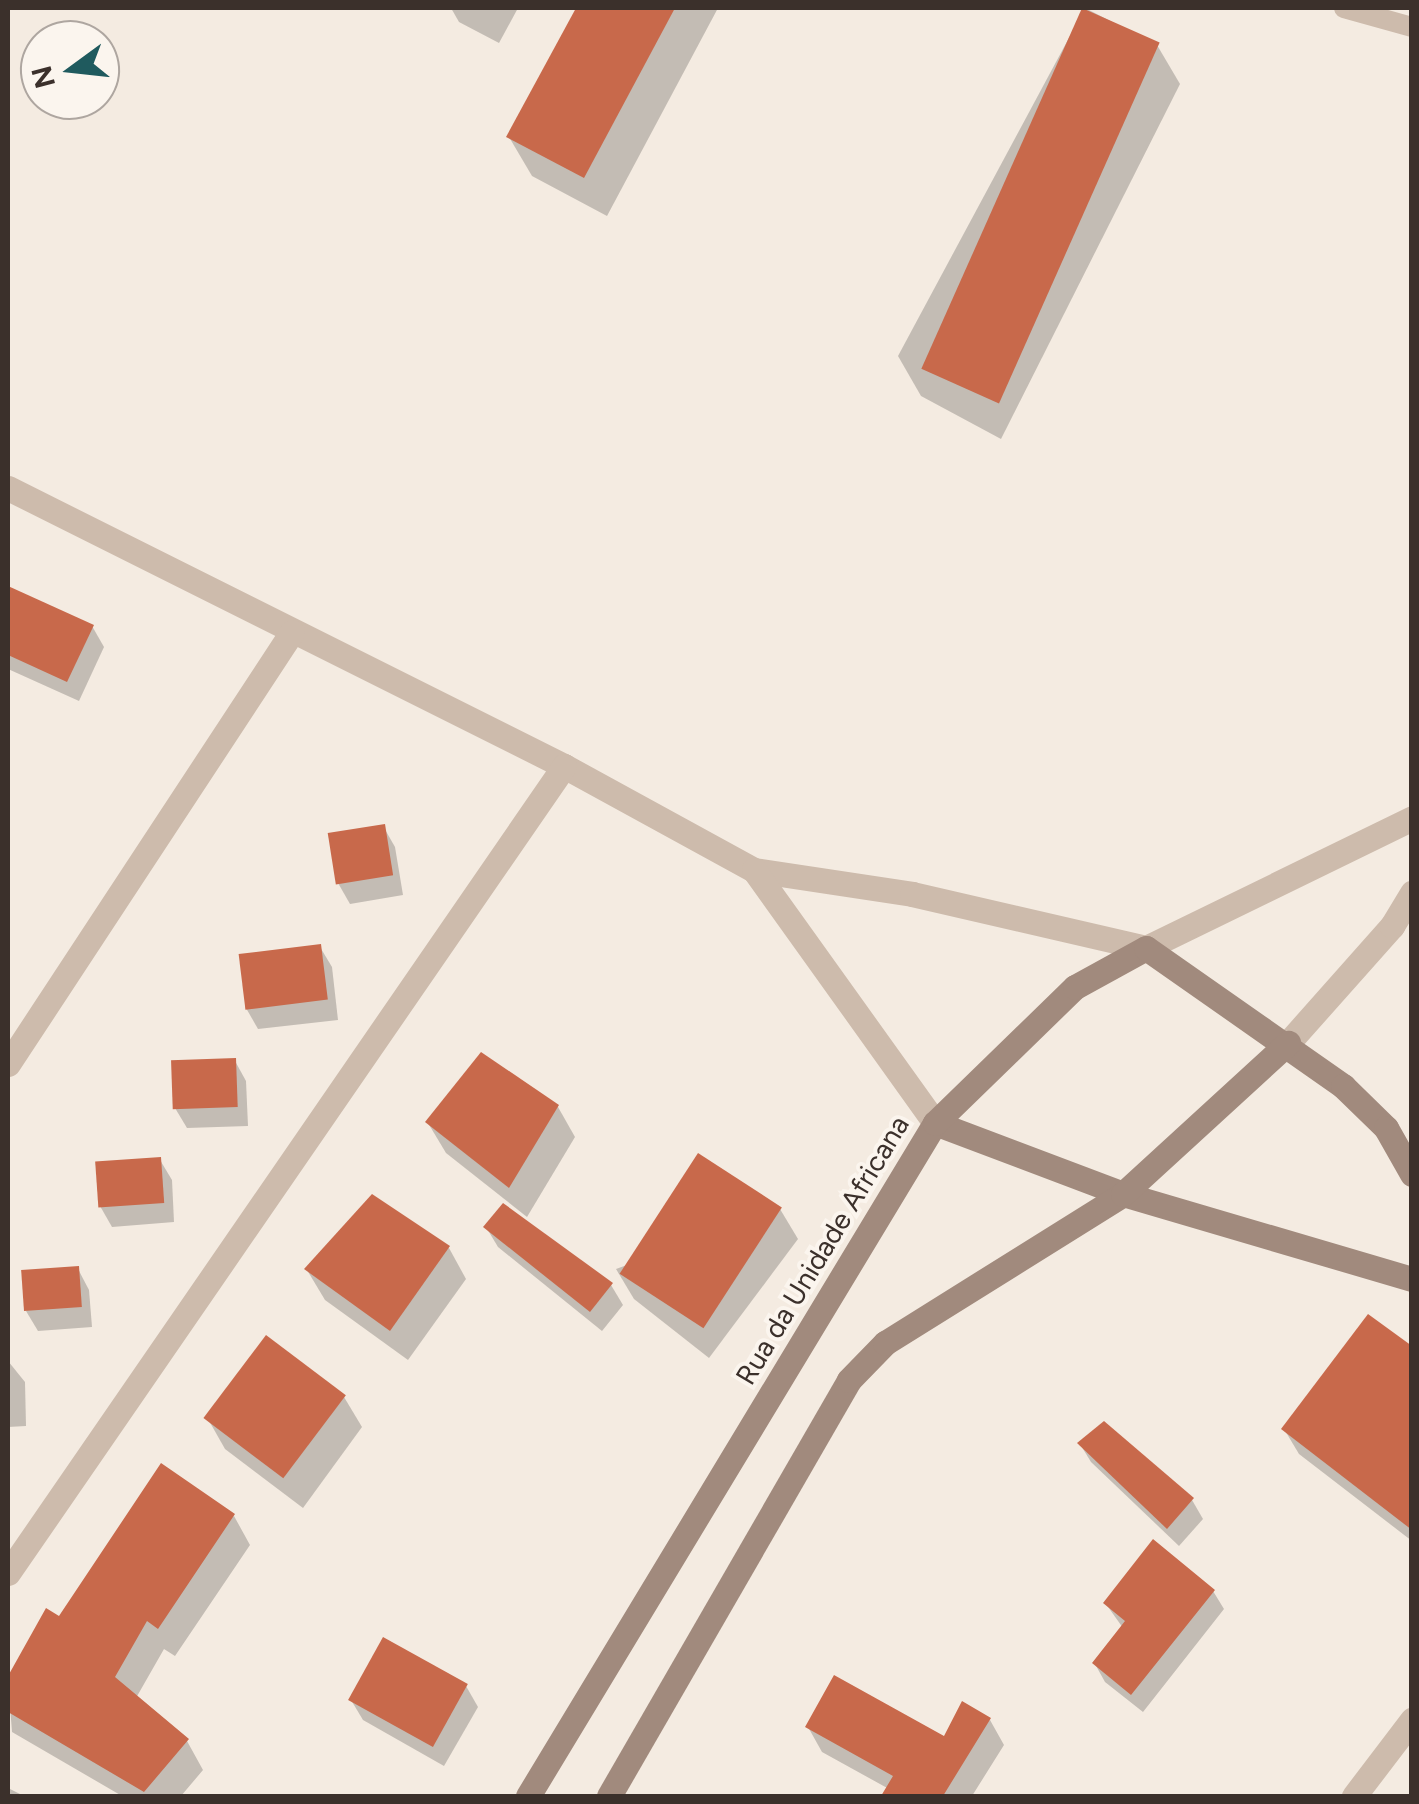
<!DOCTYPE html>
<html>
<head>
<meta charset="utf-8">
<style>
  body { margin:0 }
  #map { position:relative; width:1419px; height:1804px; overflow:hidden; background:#f4ebe1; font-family:Figtree,sans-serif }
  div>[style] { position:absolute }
  .shadow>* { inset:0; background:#0003 }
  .building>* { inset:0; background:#c8694b; transform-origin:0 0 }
  .lane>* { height:20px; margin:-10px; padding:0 10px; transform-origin:10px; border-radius:10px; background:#cdbbac }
  .street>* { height:25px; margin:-12.5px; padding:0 12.5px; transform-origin:12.5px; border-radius:12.5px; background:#cdbbac }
  .secondary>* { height:25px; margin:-12.5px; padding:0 12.5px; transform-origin:12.5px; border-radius:12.5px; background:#a18a7d }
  span { translate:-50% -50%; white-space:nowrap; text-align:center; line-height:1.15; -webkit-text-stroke:8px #fbf5ee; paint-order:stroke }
  .street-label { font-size:28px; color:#3b302b }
  .frame { position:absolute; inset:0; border:10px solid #3b302b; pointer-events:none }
  .north { position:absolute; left:20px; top:20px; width:100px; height:100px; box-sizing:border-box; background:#fbf5ee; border:2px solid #aea6a0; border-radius:50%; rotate:255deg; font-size:28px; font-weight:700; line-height:40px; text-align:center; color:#3b302b }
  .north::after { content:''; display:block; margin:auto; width:35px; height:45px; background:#1f5a5e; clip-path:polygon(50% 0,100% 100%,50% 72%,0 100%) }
</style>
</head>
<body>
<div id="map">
  <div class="shadow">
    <i style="clip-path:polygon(451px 8px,518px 8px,499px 43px,459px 22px)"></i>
    <i style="clip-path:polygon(579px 8px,718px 8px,607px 216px,532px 176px,509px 137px)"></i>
    <i style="clip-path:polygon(1085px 8px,1157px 45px,1180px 84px,1001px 439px,921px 396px,898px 356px)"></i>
    <i style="clip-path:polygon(8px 588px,92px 626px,104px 647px,79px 701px,8px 669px)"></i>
    <i style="clip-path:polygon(383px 826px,395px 847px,403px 895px,350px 904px,338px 883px)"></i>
    <i style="clip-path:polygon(320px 947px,332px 967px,338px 1020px,258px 1029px,246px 1008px)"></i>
    <i style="clip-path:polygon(235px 1061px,246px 1081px,248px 1126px,187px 1128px,175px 1108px)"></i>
    <i style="clip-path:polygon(558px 1107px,575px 1137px,527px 1217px,446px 1153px,428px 1123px)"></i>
    <i style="clip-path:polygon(160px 1160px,172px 1180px,174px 1222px,112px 1227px,100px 1206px)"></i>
    <i style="clip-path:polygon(373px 1197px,449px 1248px,466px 1279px,408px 1360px,325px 1300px,307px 1270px)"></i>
    <i style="clip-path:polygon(780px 1209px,798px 1239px,709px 1358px,634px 1299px,616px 1269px)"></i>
    <i style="clip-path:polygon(486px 1227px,611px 1285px,623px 1305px,602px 1331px,498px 1247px)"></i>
    <i style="clip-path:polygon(78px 1269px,89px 1290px,92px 1327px,38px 1331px,26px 1311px)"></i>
    <i style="clip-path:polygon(1412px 1350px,1412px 1541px,1299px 1454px,1284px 1429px)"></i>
    <i style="clip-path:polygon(8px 1361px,25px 1382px,26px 1426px,8px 1427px)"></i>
    <i style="clip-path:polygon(344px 1397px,362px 1427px,303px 1508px,225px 1449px,208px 1419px)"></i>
    <i style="clip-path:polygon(1080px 1444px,1192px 1500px,1203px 1519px,1179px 1546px,1091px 1462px)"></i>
    <i style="clip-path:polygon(234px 1516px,250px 1545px,175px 1656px,164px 1649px,136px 1698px,187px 1741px,203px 1770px,181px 1796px,122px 1796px,12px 1732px,8px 1681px,47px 1611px,60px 1619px)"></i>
    <i style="clip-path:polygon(1213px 1591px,1224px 1609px,1143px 1712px,1105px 1682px,1095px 1664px,1123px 1628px,1106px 1604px)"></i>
    <i style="clip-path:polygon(466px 1686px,478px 1707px,444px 1766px,363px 1720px,351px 1700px)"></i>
    <i style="clip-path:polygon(990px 1720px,1004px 1745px,972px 1796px,884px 1796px,889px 1789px,822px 1752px,808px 1727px,945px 1739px)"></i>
    <i style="clip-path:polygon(8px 1788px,24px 1796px,8px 1796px)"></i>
  </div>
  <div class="building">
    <i style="clip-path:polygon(576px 8px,675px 8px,584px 178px,506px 137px)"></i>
    <i style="left:1082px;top:8px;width:85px;height:395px;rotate:24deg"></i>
    <i style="clip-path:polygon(8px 586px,94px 625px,67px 682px,8px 655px)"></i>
    <i style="left:385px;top:824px;width:52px;height:58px;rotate:81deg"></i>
    <i style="left:321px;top:944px;width:56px;height:83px;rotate:83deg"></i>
    <i style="clip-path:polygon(481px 1052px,559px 1105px,509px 1188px,425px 1122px)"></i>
    <i style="left:236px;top:1058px;width:49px;height:65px;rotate:88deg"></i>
    <i style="left:698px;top:1153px;width:100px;height:144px;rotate:33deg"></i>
    <i style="left:161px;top:1157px;width:46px;height:66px;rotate:86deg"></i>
    <i style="clip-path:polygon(372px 1194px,450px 1246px,390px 1331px,304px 1269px)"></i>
    <i style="clip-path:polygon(503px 1203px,613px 1283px,590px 1312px,483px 1227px)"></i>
    <i style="left:79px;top:1266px;width:41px;height:58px;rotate:86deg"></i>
    <i style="clip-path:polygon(1368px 1314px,1412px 1346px,1412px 1530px,1281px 1429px)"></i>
    <i style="left:266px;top:1335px;width:100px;height:104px;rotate:37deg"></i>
    <i style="clip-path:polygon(1104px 1421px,1194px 1498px,1167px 1529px,1077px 1443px)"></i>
    <i style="clip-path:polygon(161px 1463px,235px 1514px,158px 1629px,147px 1621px,115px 1677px,189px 1739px,144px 1792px,8px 1712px,8px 1676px,46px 1608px,59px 1616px)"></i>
    <i style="clip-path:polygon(1153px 1539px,1215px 1590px,1131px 1695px,1092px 1663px,1125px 1621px,1103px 1603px)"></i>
    <i style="left:383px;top:1637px;width:97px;height:72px;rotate:29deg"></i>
    <i style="clip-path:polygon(834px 1675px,944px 1736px,962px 1701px,991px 1718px,943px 1796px,881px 1796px,893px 1776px,805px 1727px)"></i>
  </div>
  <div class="lane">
    <i style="left:1344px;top:8px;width:71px;rotate:15.6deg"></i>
  </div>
  <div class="street">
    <i style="left:8px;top:488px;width:622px;rotate:26.57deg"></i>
    <i style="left:564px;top:766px;width:217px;rotate:28.7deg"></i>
    <i style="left:754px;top:870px;width:160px;rotate:8.6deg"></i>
    <i style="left:912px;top:894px;width:240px;rotate:13deg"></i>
    <i style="left:1146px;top:948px;width:296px;rotate:-26deg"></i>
    <i style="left:754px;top:870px;width:311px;rotate:54.4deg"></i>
    <i style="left:1288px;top:1043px;width:157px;rotate:-48.4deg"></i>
    <i style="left:1392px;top:926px;width:39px;rotate:-59deg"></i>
    <i style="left:8px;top:1064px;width:517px;rotate:-56.68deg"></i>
    <i style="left:8px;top:1573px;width:980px;rotate:-55.43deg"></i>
    <i style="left:1354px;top:1796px;width:96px;rotate:-52.7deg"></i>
  </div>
  <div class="secondary">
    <i style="left:935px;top:1123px;width:201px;rotate:20.7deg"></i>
    <i style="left:1123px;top:1194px;width:301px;rotate:16.4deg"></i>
    <i style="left:528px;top:1796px;width:786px;rotate:-58.84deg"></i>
    <i style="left:935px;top:1123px;width:195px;rotate:-44.2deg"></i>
    <i style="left:1075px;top:987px;width:81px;rotate:-28.8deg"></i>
    <i style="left:1146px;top:948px;width:241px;rotate:35deg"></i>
    <i style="left:1343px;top:1086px;width:60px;rotate:44.3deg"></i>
    <i style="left:1386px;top:1128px;width:53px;rotate:60.5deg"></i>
    <i style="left:609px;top:1796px;width:480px;rotate:-60deg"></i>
    <i style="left:849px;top:1380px;width:52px;rotate:-45.8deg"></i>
    <i style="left:885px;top:1343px;width:281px;rotate:-32deg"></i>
    <i style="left:1123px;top:1194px;width:224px;rotate:-42.5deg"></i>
  </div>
  <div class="street-label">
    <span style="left:822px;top:1250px;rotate:-59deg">Rua da Unidade Africana</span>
  </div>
  <div class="frame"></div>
  <div class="north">N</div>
</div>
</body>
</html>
